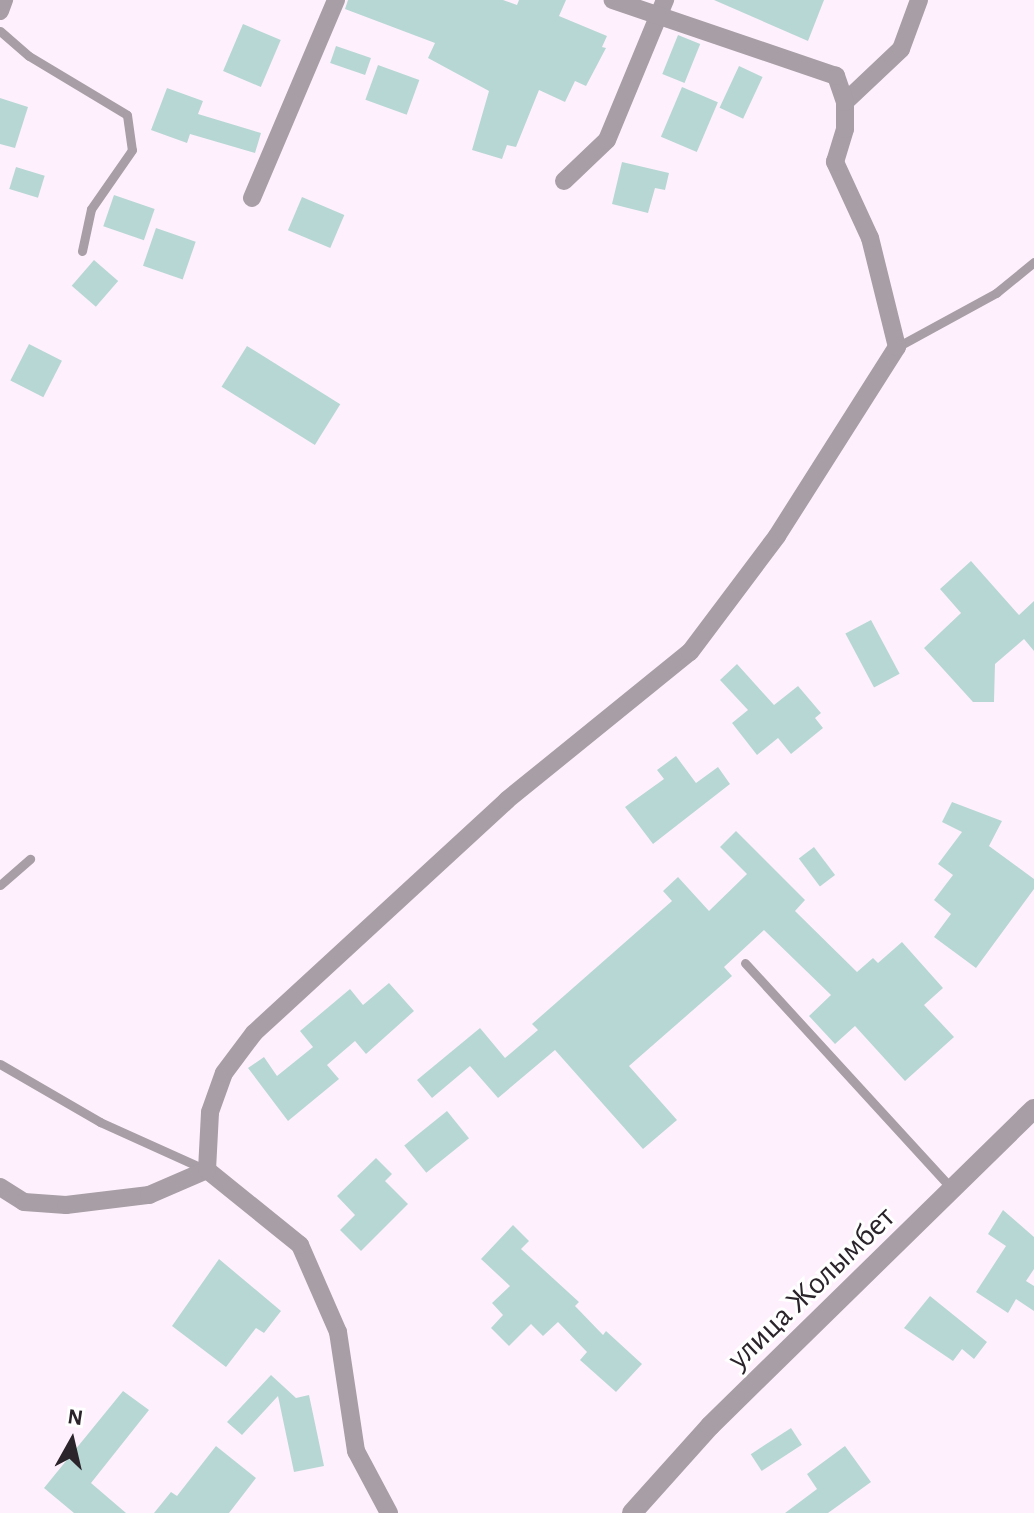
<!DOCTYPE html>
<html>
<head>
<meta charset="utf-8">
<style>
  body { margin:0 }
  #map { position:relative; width:1034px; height:1513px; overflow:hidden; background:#fef1fd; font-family:"Alegreya Sans",sans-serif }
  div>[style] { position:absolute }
  .building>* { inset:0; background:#b7d7d5; transform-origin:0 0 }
  .service>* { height:9px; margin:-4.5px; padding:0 4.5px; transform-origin:4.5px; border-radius:4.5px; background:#a79ea6 }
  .minor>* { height:18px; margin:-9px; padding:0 9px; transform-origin:9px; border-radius:9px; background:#a79ea6 }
  .tertiary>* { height:20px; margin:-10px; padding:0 10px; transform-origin:10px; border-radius:10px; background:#a79ea6 }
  span { translate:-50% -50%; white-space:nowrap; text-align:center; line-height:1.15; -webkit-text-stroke:6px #fff; paint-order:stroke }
  .street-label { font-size:32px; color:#2b242b }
  .north { position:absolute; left:32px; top:1401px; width:80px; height:80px; -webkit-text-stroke:6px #fff; paint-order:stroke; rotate:8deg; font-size:22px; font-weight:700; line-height:32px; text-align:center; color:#2b242b }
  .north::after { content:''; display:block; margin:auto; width:28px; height:36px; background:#2b242b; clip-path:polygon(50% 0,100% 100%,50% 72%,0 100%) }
</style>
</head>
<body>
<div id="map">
  <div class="building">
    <i style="clip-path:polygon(348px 0,503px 0,517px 5px,519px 0,566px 0,559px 16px,607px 36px,602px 47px,606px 48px,586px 86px,575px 81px,565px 102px,539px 90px,516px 147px,507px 145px,502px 159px,472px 150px,489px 91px,428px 58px,435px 43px,345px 9px)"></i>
    <i style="clip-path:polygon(714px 0,824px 0,808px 41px)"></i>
    <i style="left:243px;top:24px;width:41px;height:51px;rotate:23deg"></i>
    <i style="left:678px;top:35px;width:24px;height:42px;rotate:22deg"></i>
    <i style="left:336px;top:46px;width:37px;height:18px;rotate:19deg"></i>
    <i style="left:378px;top:65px;width:44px;height:37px;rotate:20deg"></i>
    <i style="left:739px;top:66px;width:26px;height:46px;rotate:25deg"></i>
    <i style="left:682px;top:87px;width:39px;height:54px;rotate:23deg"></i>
    <i style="clip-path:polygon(167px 88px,203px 101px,198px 114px,261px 133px,255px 153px,190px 134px,187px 143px,151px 130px)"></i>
    <i style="clip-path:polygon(0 98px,28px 107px,15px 148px,0 144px)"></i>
    <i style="clip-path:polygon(622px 162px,669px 173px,665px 190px,655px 188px,648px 213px,612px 204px)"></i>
    <i style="left:16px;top:167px;width:30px;height:23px;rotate:17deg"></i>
    <i style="left:114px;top:195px;width:43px;height:33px;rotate:19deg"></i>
    <i style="left:302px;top:197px;width:46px;height:36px;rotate:23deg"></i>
    <i style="left:156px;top:228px;width:42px;height:40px;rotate:19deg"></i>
    <i style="left:94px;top:260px;width:32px;height:34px;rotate:41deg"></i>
    <i style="left:29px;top:344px;width:37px;height:41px;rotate:27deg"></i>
    <i style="left:247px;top:346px;width:110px;height:48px;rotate:32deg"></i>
    <i style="clip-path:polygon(971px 561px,1019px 615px,1034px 601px,1034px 651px,1024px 639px,995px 664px,994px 702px,973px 702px,924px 648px,961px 613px,940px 589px)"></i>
    <i style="left:871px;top:620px;width:61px;height:29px;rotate:62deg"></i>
    <i style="clip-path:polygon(737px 664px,774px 705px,798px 686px,821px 713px,815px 718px,823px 728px,791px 754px,778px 738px,757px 755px,732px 723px,748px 710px,720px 680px)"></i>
    <i style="clip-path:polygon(676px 756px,696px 783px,718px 767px,730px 784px,653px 844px,625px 807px,664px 779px,657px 770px)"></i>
    <i style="clip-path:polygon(952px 802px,1002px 821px,989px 846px,1034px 879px,1034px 889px,976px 968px,934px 937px,951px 914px,934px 900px,953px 875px,938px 864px,962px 832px,942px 822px)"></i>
    <i style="clip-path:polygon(736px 831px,805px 900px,795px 911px,857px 972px,873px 958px,878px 963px,902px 942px,943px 988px,924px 1005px,954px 1037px,905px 1081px,855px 1026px,835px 1044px,809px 1016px,831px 995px,764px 930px,724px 967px,732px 976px,629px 1066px,677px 1120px,643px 1149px,555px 1050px,498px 1098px,470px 1066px,432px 1098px,417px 1080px,480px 1028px,505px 1058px,538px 1030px,532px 1024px,672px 901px,663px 891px,678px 877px,709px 911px,747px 874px,720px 847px)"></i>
    <i style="left:814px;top:847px;width:35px;height:19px;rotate:53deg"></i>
    <i style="clip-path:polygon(389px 983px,414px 1011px,366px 1054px,355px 1041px,327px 1065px,339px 1079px,288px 1121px,248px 1068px,264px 1057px,277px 1076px,313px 1047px,300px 1031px,350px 989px,363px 1005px)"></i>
    <i style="left:447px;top:1111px;width:35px;height:55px;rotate:51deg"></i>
    <i style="clip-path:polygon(376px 1158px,392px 1174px,385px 1181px,408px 1204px,361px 1251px,340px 1230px,355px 1215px,337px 1196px)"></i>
    <i style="clip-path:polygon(1003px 1210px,1034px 1237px,1034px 1269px,1026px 1281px,1034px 1286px,1034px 1311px,1016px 1299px,1008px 1313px,976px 1292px,1006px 1246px,988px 1234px)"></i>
    <i style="clip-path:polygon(513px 1225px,529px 1241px,521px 1249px,579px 1302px,575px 1306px,603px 1335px,606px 1331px,642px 1364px,616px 1392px,580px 1360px,587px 1352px,558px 1322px,543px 1336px,531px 1324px,509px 1346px,491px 1328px,503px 1315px,492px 1303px,510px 1286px,481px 1259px)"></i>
    <i style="clip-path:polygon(219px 1259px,281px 1311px,264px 1333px,256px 1328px,226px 1367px,172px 1326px)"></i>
    <i style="clip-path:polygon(930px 1296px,987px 1342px,974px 1359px,962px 1349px,953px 1361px,904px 1328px)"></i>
    <i style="clip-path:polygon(271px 1375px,296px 1398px,309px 1395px,324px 1466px,294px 1472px,278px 1396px,242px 1435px,227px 1422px)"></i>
    <i style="clip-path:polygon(123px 1391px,149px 1410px,91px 1483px,126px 1513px,74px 1513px,44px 1488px)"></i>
    <i style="left:791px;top:1428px;width:20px;height:48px;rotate:57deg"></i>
    <i style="clip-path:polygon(216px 1446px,256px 1478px,229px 1513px,154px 1513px,171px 1492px,177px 1496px)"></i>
    <i style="clip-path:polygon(845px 1446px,871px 1482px,828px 1513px,785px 1513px,817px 1489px,807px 1474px)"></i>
  </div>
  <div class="service">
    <i style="left:0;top:31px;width:38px;rotate:41deg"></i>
    <i style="left:29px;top:56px;width:114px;rotate:31deg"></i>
    <i style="left:127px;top:115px;width:35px;rotate:82deg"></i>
    <i style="left:132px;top:150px;width:72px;rotate:124.8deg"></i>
    <i style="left:91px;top:209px;width:43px;rotate:102.1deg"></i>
    <i style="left:897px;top:347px;width:113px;rotate:-28.6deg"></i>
    <i style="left:996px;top:293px;width:49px;rotate:-39.2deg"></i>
    <i style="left:0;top:885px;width:40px;rotate:-41deg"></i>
    <i style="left:745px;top:963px;width:306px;rotate:47.5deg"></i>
    <i style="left:0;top:1064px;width:116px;rotate:30.1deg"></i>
    <i style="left:100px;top:1122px;width:114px;rotate:24.3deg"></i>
  </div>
  <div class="minor">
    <i style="left:0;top:11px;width:12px;rotate:-70deg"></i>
    <i style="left:845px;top:102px;width:77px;rotate:-43.4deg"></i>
    <i style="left:901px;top:49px;width:52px;rotate:-69.8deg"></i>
    <i style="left:564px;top:181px;width:59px;rotate:-43.6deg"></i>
    <i style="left:607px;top:140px;width:152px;rotate:-67.5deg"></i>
    <i style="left:252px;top:198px;width:215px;rotate:-67deg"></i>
    <i style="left:0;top:1187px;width:28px;rotate:32deg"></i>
    <i style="left:24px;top:1202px;width:42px;rotate:4.1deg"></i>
    <i style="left:66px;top:1205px;width:84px;rotate:-6.9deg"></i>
    <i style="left:149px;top:1195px;width:63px;rotate:-23.3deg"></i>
    <i style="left:389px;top:1513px;width:70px;rotate:-118deg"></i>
    <i style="left:356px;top:1451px;width:120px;rotate:-98.6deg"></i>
    <i style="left:338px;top:1332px;width:95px;rotate:-113.6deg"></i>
    <i style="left:300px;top:1245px;width:119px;rotate:-141.1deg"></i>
    <i style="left:207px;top:1170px;width:58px;rotate:-87deg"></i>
    <i style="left:210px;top:1112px;width:41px;rotate:-70.3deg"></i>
    <i style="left:224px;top:1073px;width:50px;rotate:-53.1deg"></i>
    <i style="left:254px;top:1033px;width:344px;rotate:-42.6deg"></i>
    <i style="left:507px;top:800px;width:235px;rotate:-39deg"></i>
    <i style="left:690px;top:652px;width:145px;rotate:-53.1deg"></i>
    <i style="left:777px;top:536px;width:224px;rotate:-57.6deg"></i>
    <i style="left:897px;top:347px;width:112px;rotate:-103.9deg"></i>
    <i style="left:870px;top:238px;width:84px;rotate:-114.7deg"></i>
    <i style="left:835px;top:162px;width:34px;rotate:-73deg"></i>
    <i style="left:845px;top:129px;width:27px;rotate:-90deg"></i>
    <i style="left:845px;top:102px;width:28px;rotate:-109deg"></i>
    <i style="left:836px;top:76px;width:236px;rotate:-161.2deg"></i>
  </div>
  <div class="tertiary">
    <i style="left:632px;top:1513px;width:117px;rotate:-48.1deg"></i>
    <i style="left:710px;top:1426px;width:453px;rotate:-44.4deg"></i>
  </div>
  <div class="street-label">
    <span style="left:811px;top:1288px;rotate:-44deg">улица Жолымбет</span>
  </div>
  <div class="north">N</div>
</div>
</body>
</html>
